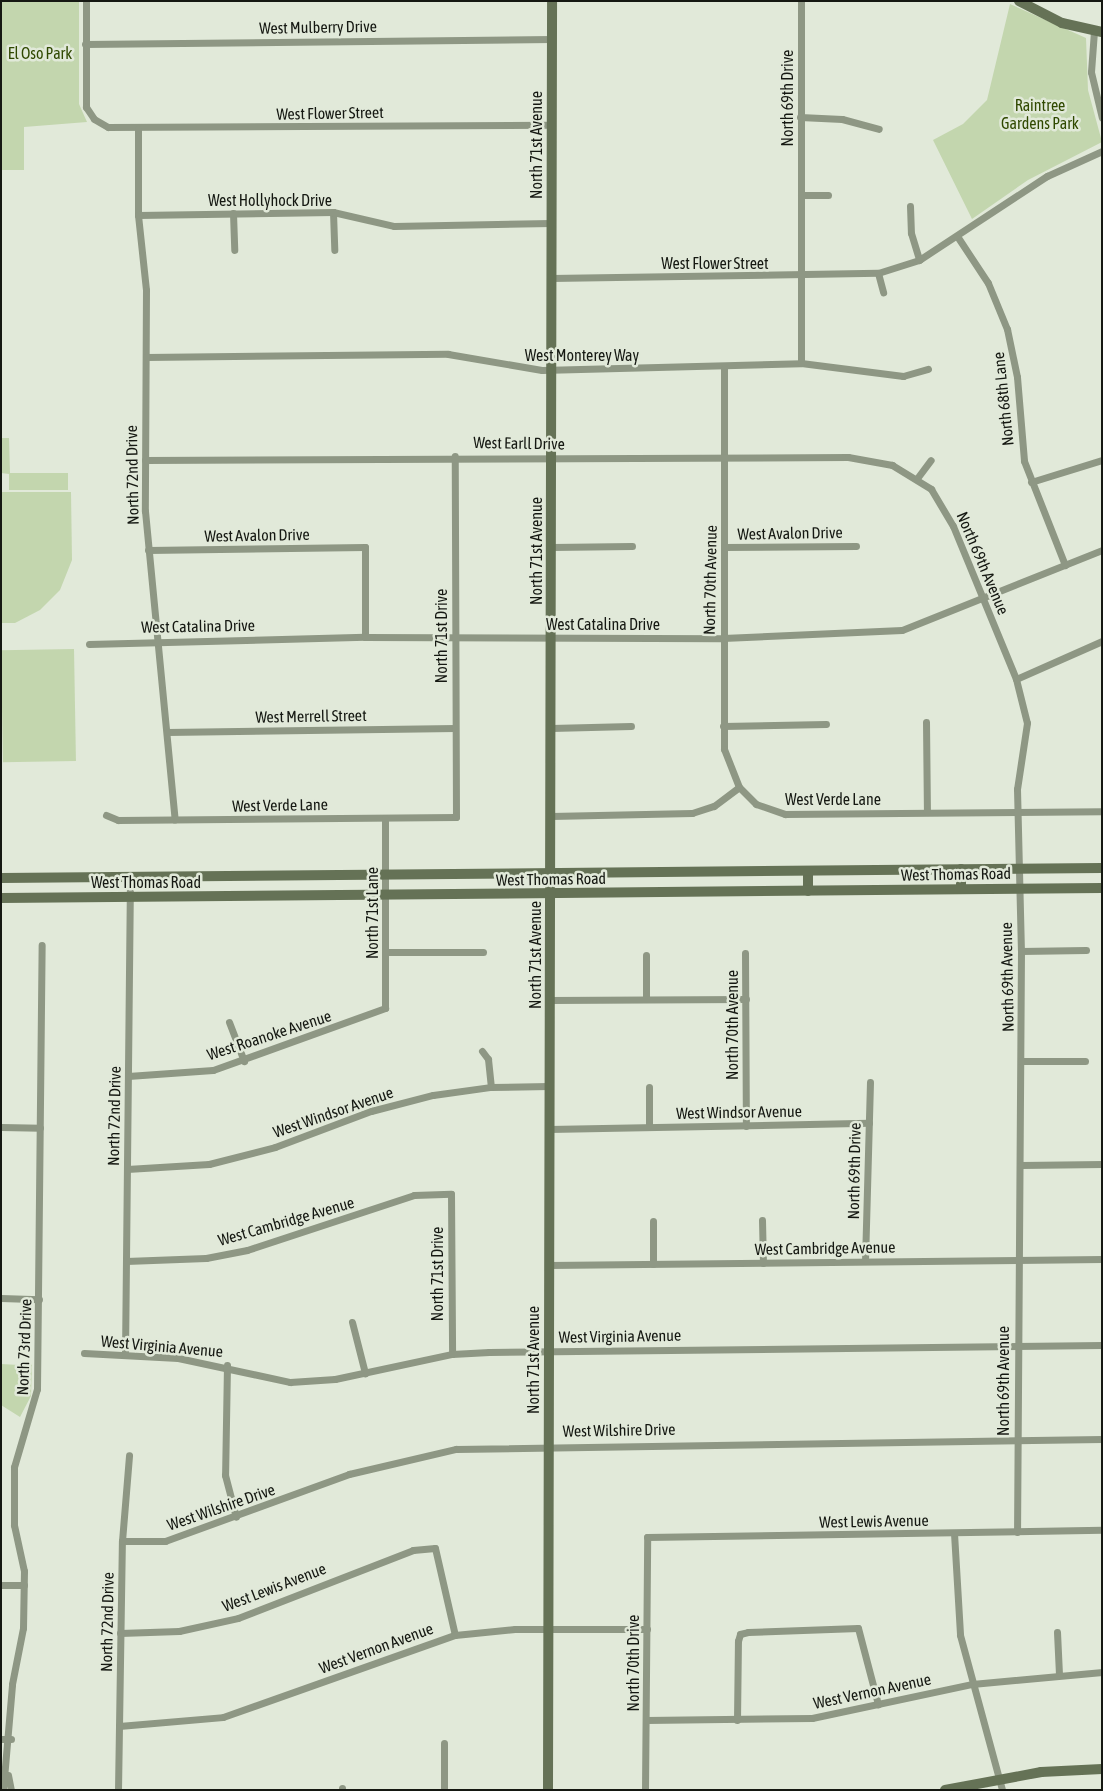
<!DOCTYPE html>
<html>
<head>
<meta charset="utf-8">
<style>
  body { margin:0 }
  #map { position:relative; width:1103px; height:1791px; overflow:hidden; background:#e1e9d9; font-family:"Asap Condensed",sans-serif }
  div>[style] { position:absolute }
  .green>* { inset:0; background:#c3d6ae; transform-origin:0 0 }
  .street>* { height:7px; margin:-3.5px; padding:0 3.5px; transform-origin:3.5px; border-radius:3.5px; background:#8e9784 }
  .secondary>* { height:10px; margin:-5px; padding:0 5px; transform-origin:5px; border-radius:5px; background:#657256 }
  span { translate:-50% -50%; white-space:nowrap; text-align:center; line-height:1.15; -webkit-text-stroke:5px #e1e9d9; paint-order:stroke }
  .street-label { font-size:16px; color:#151812 }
  .park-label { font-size:16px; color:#304901 }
  .frame { position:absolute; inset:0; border:2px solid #151812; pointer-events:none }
</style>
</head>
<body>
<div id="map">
  <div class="green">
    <i style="clip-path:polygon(1px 1px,79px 1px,79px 104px,87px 122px,24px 127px,24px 170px,1px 170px)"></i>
    <i style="clip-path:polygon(1010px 4px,1086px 38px,1088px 90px,1102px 142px,1028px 180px,972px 219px,933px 140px,963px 124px,987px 100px)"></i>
    <i style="clip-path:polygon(1px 438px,9px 438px,10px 473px,68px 473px,68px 490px,9px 490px,9px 474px,1px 473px)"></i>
    <i style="clip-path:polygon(1px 492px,71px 492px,72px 560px,60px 590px,40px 610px,15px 623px,1px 623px)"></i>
    <i style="left:74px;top:649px;width:112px;height:73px;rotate:89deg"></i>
    <i style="clip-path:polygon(28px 1360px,32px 1365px,31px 1396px,20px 1417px,1px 1405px,1px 1364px,19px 1365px)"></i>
  </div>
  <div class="street">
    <i style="left:86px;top:1px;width:106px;rotate:90deg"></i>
    <i style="left:86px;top:107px;width:14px;rotate:56deg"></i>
    <i style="left:94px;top:119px;width:16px;rotate:30deg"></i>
    <i style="left:108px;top:127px;width:443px;rotate:-0.3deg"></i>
    <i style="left:1094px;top:31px;width:41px;rotate:94.2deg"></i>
    <i style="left:1091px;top:72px;width:47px;rotate:76.6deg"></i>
    <i style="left:85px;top:44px;width:467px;rotate:-0.6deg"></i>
    <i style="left:800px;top:117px;width:42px;rotate:2.7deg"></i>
    <i style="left:842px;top:119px;width:38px;rotate:15deg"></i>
    <i style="left:138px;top:129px;width:86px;rotate:90deg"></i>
    <i style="left:138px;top:215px;width:75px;rotate:83.9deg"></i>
    <i style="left:146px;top:290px;width:221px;rotate:90.3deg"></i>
    <i style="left:145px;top:511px;width:310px;rotate:84.5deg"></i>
    <i style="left:801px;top:195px;width:27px"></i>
    <i style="left:910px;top:206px;width:27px;rotate:88deg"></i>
    <i style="left:911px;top:233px;width:28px;rotate:73deg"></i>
    <i style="left:333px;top:212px;width:38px;rotate:88deg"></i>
    <i style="left:233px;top:213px;width:37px;rotate:88deg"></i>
    <i style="left:138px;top:215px;width:195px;rotate:-0.9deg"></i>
    <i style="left:333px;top:212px;width:63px;rotate:12.9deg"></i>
    <i style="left:394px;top:226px;width:157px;rotate:-1.1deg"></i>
    <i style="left:957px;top:236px;width:56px;rotate:56.6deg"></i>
    <i style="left:988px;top:283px;width:50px;rotate:67.6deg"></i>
    <i style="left:1007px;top:329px;width:49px;rotate:78.2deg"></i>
    <i style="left:1017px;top:377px;width:84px;rotate:85.2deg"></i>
    <i style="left:1024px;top:461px;width:112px;rotate:68.5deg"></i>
    <i style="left:878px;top:273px;width:20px;rotate:75deg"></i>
    <i style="left:551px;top:278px;width:327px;rotate:-0.9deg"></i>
    <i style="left:878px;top:273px;width:43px;rotate:-17.6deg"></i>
    <i style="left:919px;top:260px;width:153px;rotate:-33.3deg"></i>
    <i style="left:1047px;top:176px;width:60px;rotate:-24.4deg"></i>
    <i style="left:146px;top:357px;width:302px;rotate:-0.6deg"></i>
    <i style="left:448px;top:354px;width:95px;rotate:9.7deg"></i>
    <i style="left:542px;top:370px;width:259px;rotate:-1.5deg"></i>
    <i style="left:801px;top:363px;width:103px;rotate:7.3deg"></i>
    <i style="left:903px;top:376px;width:26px;rotate:-16deg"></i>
    <i style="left:801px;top:363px;width:362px;rotate:-90deg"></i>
    <i style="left:724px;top:369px;width:380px;rotate:90deg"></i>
    <i style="left:724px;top:749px;width:41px;rotate:68.5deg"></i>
    <i style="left:739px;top:787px;width:24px;rotate:45deg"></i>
    <i style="left:756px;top:804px;width:31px;rotate:19deg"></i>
    <i style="left:785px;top:814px;width:317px;rotate:-0.5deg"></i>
    <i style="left:145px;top:460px;width:703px;rotate:-0.24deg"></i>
    <i style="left:848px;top:457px;width:45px;rotate:10.3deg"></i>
    <i style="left:892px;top:465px;width:46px;rotate:31.6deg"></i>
    <i style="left:931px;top:489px;width:43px;rotate:59.3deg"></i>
    <i style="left:953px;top:526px;width:165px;rotate:67.6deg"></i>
    <i style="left:1016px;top:679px;width:45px;rotate:76deg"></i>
    <i style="left:1027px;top:723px;width:67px;rotate:98.6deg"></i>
    <i style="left:1017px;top:789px;width:162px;rotate:88.6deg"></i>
    <i style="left:1021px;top:951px;width:581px;rotate:90.39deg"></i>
    <i style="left:918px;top:477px;width:21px;rotate:-53deg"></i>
    <i style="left:1031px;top:482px;width:74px;rotate:-17.2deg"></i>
    <i style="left:552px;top:547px;width:80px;rotate:-0.7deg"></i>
    <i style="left:724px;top:547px;width:132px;rotate:-0.4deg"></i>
    <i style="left:148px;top:550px;width:217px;rotate:-0.8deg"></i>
    <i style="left:365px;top:547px;width:90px;rotate:90deg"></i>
    <i style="left:89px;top:644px;width:276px;rotate:-1.5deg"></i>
    <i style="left:365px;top:637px;width:358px;rotate:0.2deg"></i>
    <i style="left:723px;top:638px;width:179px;rotate:-2.6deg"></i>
    <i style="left:902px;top:630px;width:215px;rotate:-21.8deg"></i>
    <i style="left:1016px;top:679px;width:94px;rotate:-23.8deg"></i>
    <i style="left:926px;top:722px;width:90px;rotate:89.4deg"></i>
    <i style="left:723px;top:726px;width:103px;rotate:-1.1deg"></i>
    <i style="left:551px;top:728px;width:80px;rotate:-1.4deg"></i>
    <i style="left:167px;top:732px;width:288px;rotate:-0.8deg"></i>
    <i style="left:106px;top:815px;width:13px;rotate:23deg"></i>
    <i style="left:118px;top:820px;width:338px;rotate:-0.5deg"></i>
    <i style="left:456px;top:817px;width:361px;rotate:-90.2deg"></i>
    <i style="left:551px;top:816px;width:141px;rotate:-1.2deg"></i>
    <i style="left:692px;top:813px;width:23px;rotate:-18deg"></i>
    <i style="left:714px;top:806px;width:31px;rotate:-37deg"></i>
    <i style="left:1021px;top:951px;width:65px;rotate:-0.9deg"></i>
    <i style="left:385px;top:952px;width:98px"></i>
    <i style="left:745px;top:953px;width:173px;rotate:89.7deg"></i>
    <i style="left:646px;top:999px;width:44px;rotate:-90deg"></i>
    <i style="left:550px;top:1000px;width:196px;rotate:-0.3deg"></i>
    <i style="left:229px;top:1022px;width:42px;rotate:69deg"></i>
    <i style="left:482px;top:1051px;width:10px;rotate:53deg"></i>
    <i style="left:488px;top:1059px;width:28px;rotate:84deg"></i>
    <i style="left:1021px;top:1061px;width:64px"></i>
    <i style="left:128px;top:1076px;width:85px;rotate:-4deg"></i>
    <i style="left:213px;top:1070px;width:183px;rotate:-19.8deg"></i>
    <i style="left:385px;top:1008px;width:190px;rotate:-90deg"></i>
    <i style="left:649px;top:1087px;width:40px;rotate:90deg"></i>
    <i style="left:1px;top:1127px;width:39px;rotate:1deg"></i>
    <i style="left:549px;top:1129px;width:320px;rotate:-1.1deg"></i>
    <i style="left:1021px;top:1165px;width:81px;rotate:-0.7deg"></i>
    <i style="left:127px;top:1169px;width:82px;rotate:-3.5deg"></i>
    <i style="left:209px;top:1164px;width:68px;rotate:-14.4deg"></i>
    <i style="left:275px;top:1147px;width:103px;rotate:-20.6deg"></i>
    <i style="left:371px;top:1111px;width:64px;rotate:-14.5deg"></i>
    <i style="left:433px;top:1095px;width:59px;rotate:-7.9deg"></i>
    <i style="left:491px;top:1087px;width:58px;rotate:-1deg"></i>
    <i style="left:762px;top:1220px;width:43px;rotate:88.7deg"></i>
    <i style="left:653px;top:1221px;width:43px;rotate:90deg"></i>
    <i style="left:126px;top:1261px;width:80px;rotate:-2.1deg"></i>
    <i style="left:206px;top:1258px;width:42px;rotate:-11deg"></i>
    <i style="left:247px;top:1250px;width:176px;rotate:-18.2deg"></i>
    <i style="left:414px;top:1195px;width:37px;rotate:-2deg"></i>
    <i style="left:451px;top:1194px;width:160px;rotate:89.6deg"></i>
    <i style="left:865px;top:1261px;width:179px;rotate:-88.4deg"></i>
    <i style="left:549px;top:1265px;width:553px;rotate:-0.62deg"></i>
    <i style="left:1px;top:1298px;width:38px;rotate:2deg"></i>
    <i style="left:352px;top:1322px;width:53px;rotate:75.7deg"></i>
    <i style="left:84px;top:1353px;width:94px;rotate:3deg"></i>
    <i style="left:178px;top:1358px;width:115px;rotate:12.1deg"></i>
    <i style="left:290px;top:1382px;width:45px;rotate:-3.8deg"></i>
    <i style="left:335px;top:1379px;width:120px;rotate:-12.1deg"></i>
    <i style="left:452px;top:1354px;width:37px;rotate:-3deg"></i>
    <i style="left:489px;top:1352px;width:613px;rotate:-0.65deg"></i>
    <i style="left:125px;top:1355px;width:478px;rotate:-89.4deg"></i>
    <i style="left:227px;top:1365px;width:110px;rotate:91deg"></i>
    <i style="left:225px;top:1475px;width:43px;rotate:75.3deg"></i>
    <i style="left:954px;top:1533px;width:102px;rotate:86.6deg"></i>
    <i style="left:960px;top:1635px;width:161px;rotate:74.8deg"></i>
    <i style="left:122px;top:1541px;width:43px"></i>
    <i style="left:165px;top:1541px;width:196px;rotate:-20deg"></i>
    <i style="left:349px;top:1474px;width:110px;rotate:-13.2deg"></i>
    <i style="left:456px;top:1449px;width:646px;rotate:-0.89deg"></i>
    <i style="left:1px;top:1585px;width:23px"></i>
    <i style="left:1057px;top:1632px;width:42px;rotate:87.3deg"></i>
    <i style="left:120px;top:1633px;width:59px;rotate:-1.9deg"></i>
    <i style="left:179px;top:1631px;width:60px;rotate:-12.4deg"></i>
    <i style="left:238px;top:1618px;width:188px;rotate:-21.2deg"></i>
    <i style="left:413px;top:1550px;width:22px;rotate:-5deg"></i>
    <i style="left:435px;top:1548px;width:89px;rotate:77.1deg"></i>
    <i style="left:646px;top:1720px;width:166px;rotate:-0.7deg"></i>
    <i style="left:812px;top:1718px;width:164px;rotate:-12deg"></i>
    <i style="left:972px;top:1684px;width:131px;rotate:-5.3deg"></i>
    <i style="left:737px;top:1720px;width:79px;rotate:-89.3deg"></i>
    <i style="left:738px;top:1641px;width:7px;rotate:-74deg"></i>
    <i style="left:740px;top:1634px;width:8px;rotate:-14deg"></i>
    <i style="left:748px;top:1632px;width:110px;rotate:-2.1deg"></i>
    <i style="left:858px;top:1628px;width:79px;rotate:75.3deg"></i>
    <i style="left:119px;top:1726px;width:104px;rotate:-4.9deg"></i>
    <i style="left:223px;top:1717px;width:246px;rotate:-19.5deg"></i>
    <i style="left:455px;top:1635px;width:60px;rotate:-5.7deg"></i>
    <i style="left:515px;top:1629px;width:132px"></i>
    <i style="left:1px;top:1739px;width:10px"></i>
    <i style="left:444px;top:1743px;width:47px;rotate:90deg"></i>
    <i style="left:8px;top:1775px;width:15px;rotate:79deg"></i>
    <i style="left:342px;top:1788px;width:2px;rotate:90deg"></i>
    <i style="left:3px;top:1790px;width:106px;rotate:-85.1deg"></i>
    <i style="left:12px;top:1684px;width:57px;rotate:-78.9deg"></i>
    <i style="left:23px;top:1628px;width:57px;rotate:-89deg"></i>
    <i style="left:24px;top:1571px;width:47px;rotate:-102.3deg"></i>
    <i style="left:14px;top:1525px;width:58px;rotate:-90deg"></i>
    <i style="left:14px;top:1467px;width:81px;rotate:-73.6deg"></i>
    <i style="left:37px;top:1389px;width:444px;rotate:-89.4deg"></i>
    <i style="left:118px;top:1790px;width:249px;rotate:-89.1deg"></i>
    <i style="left:122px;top:1541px;width:86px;rotate:-85.3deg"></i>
    <i style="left:645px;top:1790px;width:253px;rotate:-89.5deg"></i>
    <i style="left:647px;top:1537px;width:455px;rotate:-0.9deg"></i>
  </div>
  <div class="secondary">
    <i style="left:1019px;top:1px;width:48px;rotate:27.1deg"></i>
    <i style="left:1062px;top:23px;width:41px;rotate:12.7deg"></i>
    <i style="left:808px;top:871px;width:20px;rotate:90deg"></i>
    <i style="left:1px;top:878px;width:1101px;rotate:-0.52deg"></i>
    <i style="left:961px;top:889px;width:20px;rotate:-90deg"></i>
    <i style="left:1px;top:898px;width:1101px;rotate:-0.52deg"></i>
    <i style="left:548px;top:1790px;width:1789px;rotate:-89.87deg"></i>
    <i style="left:945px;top:1790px;width:98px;rotate:-10.6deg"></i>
    <i style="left:1041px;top:1772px;width:61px;rotate:-2.8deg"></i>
  </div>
  <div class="street-label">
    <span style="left:318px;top:27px;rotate:-1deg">West Mulberry Drive</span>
    <span style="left:787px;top:98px;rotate:-90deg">North 69th Drive</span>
    <span style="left:330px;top:113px;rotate:-1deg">West Flower Street</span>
    <span style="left:536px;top:145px;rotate:-90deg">North 71st Avenue</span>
    <span style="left:270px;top:200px">West Hollyhock Drive</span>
    <span style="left:715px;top:263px">West Flower Street</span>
    <span style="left:582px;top:355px">West Monterey Way</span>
    <span style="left:1003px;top:399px;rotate:-96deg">North 68th Lane</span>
    <span style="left:519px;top:443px;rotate:1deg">West Earll Drive</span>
    <span style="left:132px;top:475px;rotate:-91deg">North 72nd Drive</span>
    <span style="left:790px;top:533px;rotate:-1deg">West Avalon Drive</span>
    <span style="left:257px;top:535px;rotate:-1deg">West Avalon Drive</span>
    <span style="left:536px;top:551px;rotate:-90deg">North 71st Avenue</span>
    <span style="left:983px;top:563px;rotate:67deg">North 69th Avenue</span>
    <span style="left:710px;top:580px;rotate:-89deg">North 70th Avenue</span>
    <span style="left:603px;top:624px">West Catalina Drive</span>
    <span style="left:198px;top:626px;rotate:-1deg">West Catalina Drive</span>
    <span style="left:441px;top:636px;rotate:-90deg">North 71st Drive</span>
    <span style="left:311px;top:716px;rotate:-1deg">West Merrell Street</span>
    <span style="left:833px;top:799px">West Verde Lane</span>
    <span style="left:280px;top:805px;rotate:-1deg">West Verde Lane</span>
    <span style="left:956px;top:874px;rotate:-1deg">West Thomas Road</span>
    <span style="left:551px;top:879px;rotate:-1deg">West Thomas Road</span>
    <span style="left:146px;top:882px">West Thomas Road</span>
    <span style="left:372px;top:913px;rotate:-90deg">North 71st Lane</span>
    <span style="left:535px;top:955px;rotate:-90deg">North 71st Avenue</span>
    <span style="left:1007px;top:977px;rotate:-91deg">North 69th Avenue</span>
    <span style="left:732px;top:1025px;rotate:-90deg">North 70th Avenue</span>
    <span style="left:269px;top:1035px;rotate:-18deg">West Roanoke Avenue</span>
    <span style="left:333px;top:1112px;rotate:-19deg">West Windsor Avenue</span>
    <span style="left:739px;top:1112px;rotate:-1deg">West Windsor Avenue</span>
    <span style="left:114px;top:1116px;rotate:-89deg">North 72nd Drive</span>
    <span style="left:854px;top:1171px;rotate:-89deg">North 69th Drive</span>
    <span style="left:286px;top:1221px;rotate:-16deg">West Cambridge Avenue</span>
    <span style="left:825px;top:1248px;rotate:-1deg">West Cambridge Avenue</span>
    <span style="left:437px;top:1274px;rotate:-90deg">North 71st Drive</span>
    <span style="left:620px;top:1336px;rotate:-1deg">West Virginia Avenue</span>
    <span style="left:162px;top:1346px;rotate:5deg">West Virginia Avenue</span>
    <span style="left:24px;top:1347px;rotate:-88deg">North 73rd Drive</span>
    <span style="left:533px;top:1360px;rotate:-90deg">North 71st Avenue</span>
    <span style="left:1003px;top:1381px;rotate:-90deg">North 69th Avenue</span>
    <span style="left:619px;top:1430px;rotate:-1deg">West Wilshire Drive</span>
    <span style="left:221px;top:1507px;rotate:-19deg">West Wilshire Drive</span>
    <span style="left:874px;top:1521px;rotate:-1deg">West Lewis Avenue</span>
    <span style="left:274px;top:1587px;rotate:-21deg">West Lewis Avenue</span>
    <span style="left:107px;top:1622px;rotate:-89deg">North 72nd Drive</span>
    <span style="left:376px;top:1648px;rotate:-20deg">West Vernon Avenue</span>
    <span style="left:633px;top:1663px;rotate:-90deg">North 70th Drive</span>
    <span style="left:872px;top:1691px;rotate:-12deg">West Vernon Avenue</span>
  </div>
  <div class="park-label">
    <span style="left:40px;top:53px">El Oso Park</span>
    <span style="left:1040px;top:114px">Raintree<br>Gardens Park</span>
  </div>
  <div class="frame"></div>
</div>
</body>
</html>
